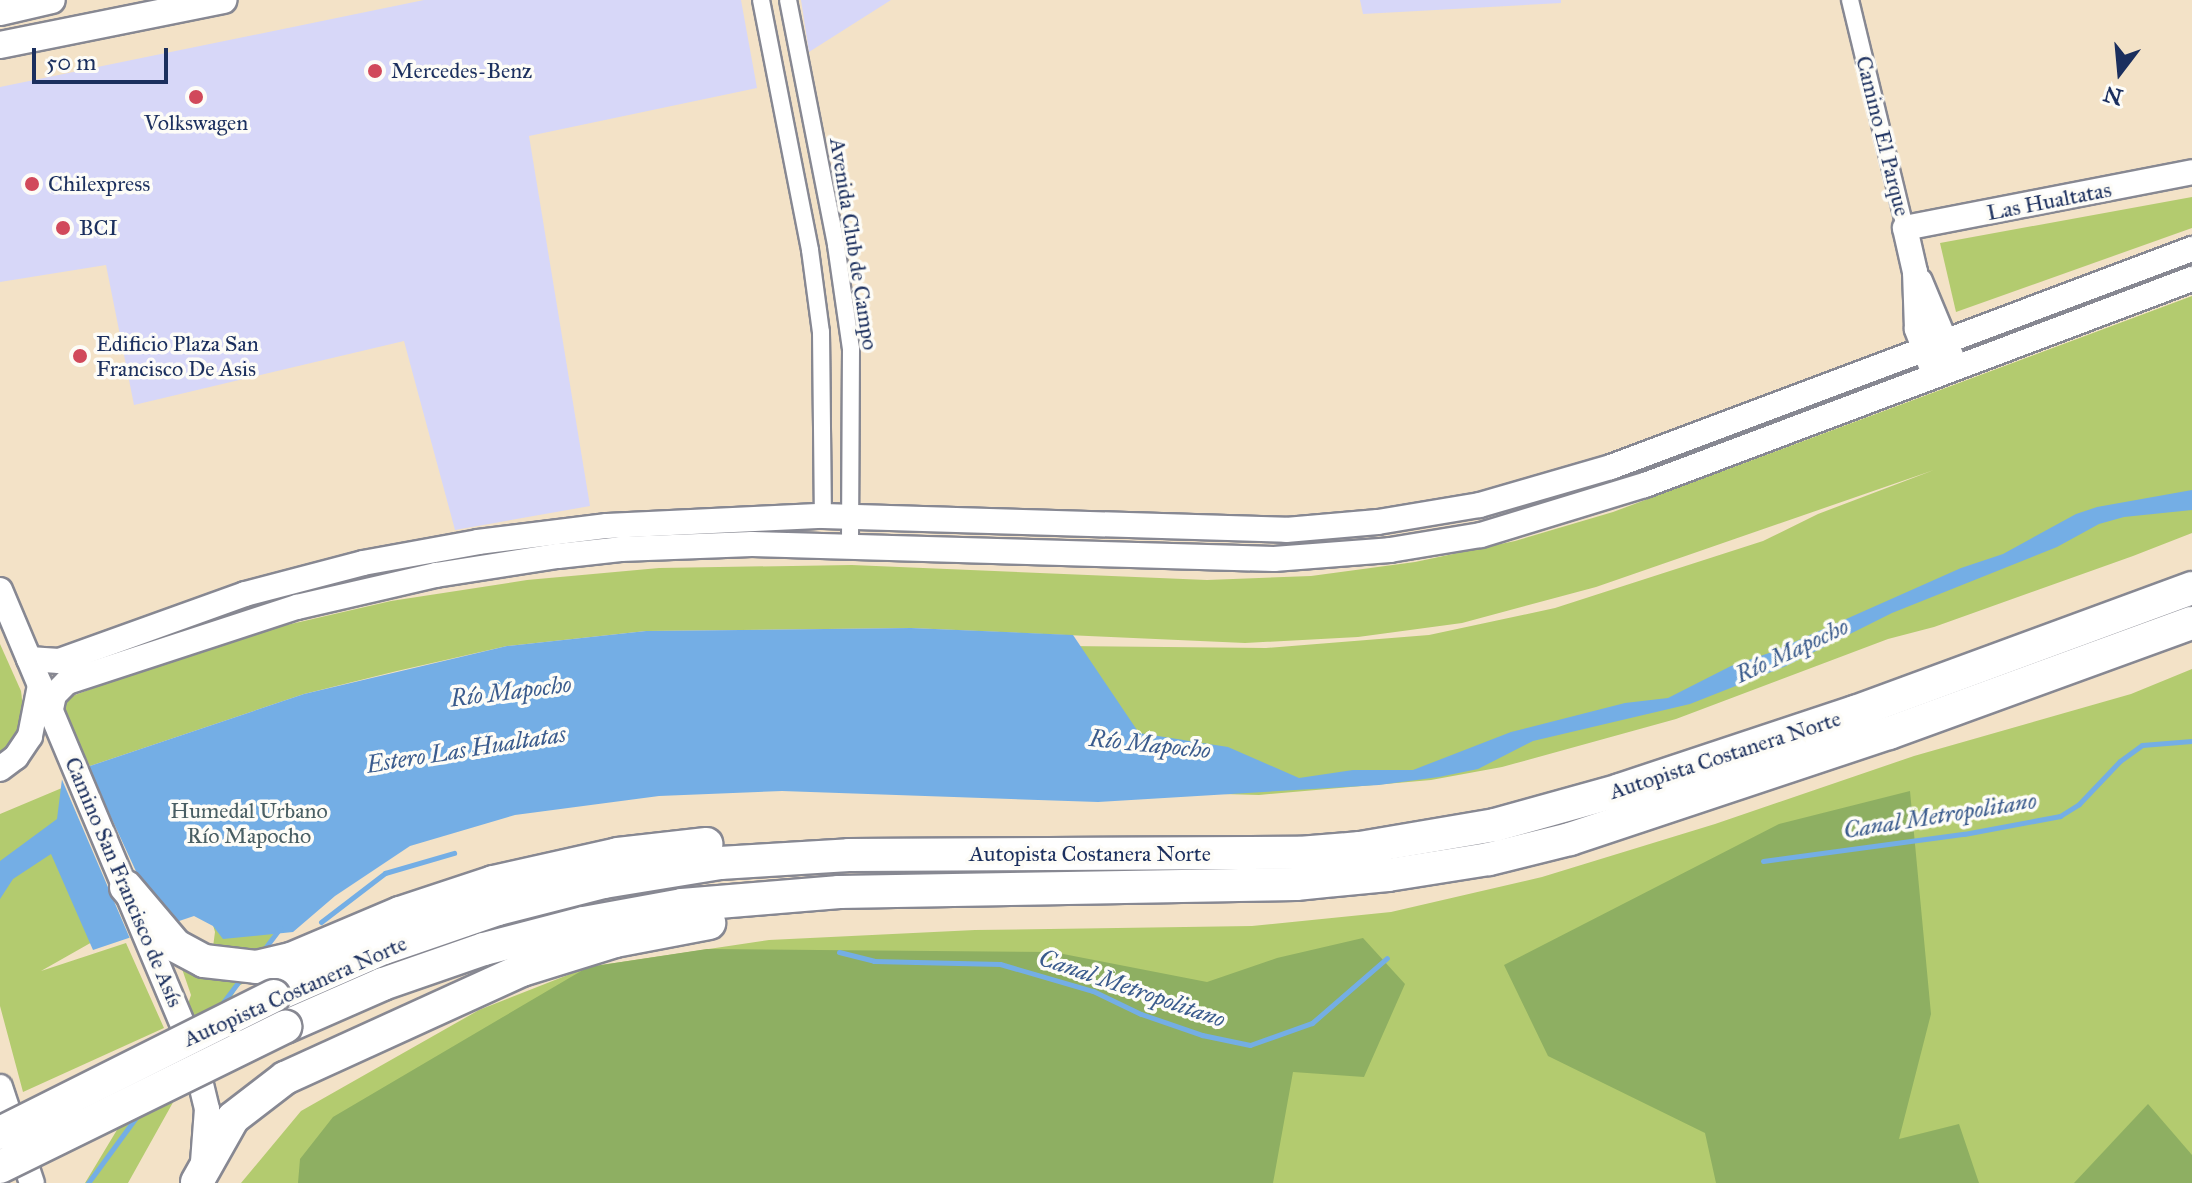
<!DOCTYPE html>
<html>
<head>
<meta charset="utf-8">
<style>
  body { margin:0 }
  #map { position:relative; width:2192px; height:1183px; overflow:hidden; background:#f3e2c7; font-family:"IM FELL Great Primer",serif }
  div>[style] { position:absolute }
  .built>* { inset:0; background:#d7d7f8 }
  .green>* { inset:0; background:#b3cb6f }
  .forest>* { inset:0; background:#8eaf62 }
  .water>* { inset:0; background:#74aee5 }
  .pier>* { inset:0; background:#f3e2c7 }
  .stream>* { height:5px; margin:-2.5px; padding:0 2.5px; transform-origin:2.5px; border-radius:2.5px; background:#74aee5 }
  .roads { filter:drop-shadow(2px 0 #878892) drop-shadow(-2px 0 #878892) drop-shadow(0 2px #878892) drop-shadow(0 -2px #878892) }
  .street>* { height:16px; margin:-8px; padding:0 8px; transform-origin:8px; border-radius:8px; background:#fff }
  .secondary>* { height:24px; margin:-12px; padding:0 12px; transform-origin:12px; border-radius:12px; background:#fff }
  .primary>* { height:26px; margin:-13px; padding:0 13px; transform-origin:13px; border-radius:13px; background:#fff }
  .highway>* { height:32px; margin:-16px; padding:0 16px; transform-origin:16px; border-radius:16px; background:#fff }
  .bridges { filter:drop-shadow(2px 0 #878892) drop-shadow(-2px 0 #878892) drop-shadow(0 2px #878892) drop-shadow(0 -2px #878892) }
  .highway-bridge>* { height:32px; margin:-16px; padding:0 16px; transform-origin:16px; border-radius:16px; background:#fff }
  .dots>* { width:22px; height:22px; translate:-50% -50%; box-sizing:border-box; border:4px solid #fdfcf7; border-radius:50% }
  span { translate:-50% -50%; white-space:nowrap; text-align:center; line-height:1.15; -webkit-text-stroke:7px #fdfcf7; paint-order:stroke }
  .poi-label { font-size:22px; color:#1b2f5e }
  .left { translate:0 -50%; text-align:left }
  .street-label { font-size:22px; color:#1b2f5e }
  .park-label { font-size:22px; color:#495e63 }
  .water-label { font-size:24px; color:#3a5b8d; font-style:italic }
  .north { position:absolute; left:2080px; top:32px; width:80px; height:80px; -webkit-text-stroke:6px #fdfcf7; paint-order:stroke; rotate:196deg; font-size:22px; font-weight:700; line-height:32px; text-align:center; color:#1b2f5e }
  .north::after { content:''; display:block; margin:auto; width:28px; height:36px; background:#1b2f5e; clip-path:polygon(50% 0,100% 100%,50% 72%,0 100%) }
  .scale { position:absolute; left:32px; top:48px; width:136px; height:36px; box-sizing:border-box; border:4px solid #1b2f5e; border-top:0; padding-left:10px; font-size:24px; line-height:28px; white-space:nowrap; color:#1b2f5e; -webkit-text-stroke:6px #fdfcf7; paint-order:stroke }
</style>
</head>
<body>
<div id="map">
  <div class="built">
    <i style="clip-path:polygon(424px 0,741px 0,757px 88px,529px 136px,590px 506px,455px 530px,404px 341px,134px 405px,106px 265px,0 282px,0 87px)"></i>
    <i style="clip-path:polygon(801px 0,891px 0,809px 52px)"></i>
    <i style="clip-path:polygon(1360px 0,1561px 0,1561px 3px,1363px 14px)"></i>
  </div>
  <div class="green">
    <i style="clip-path:polygon(2192px 197px,2192px 228px,1956px 312px,1940px 243px)"></i>
    <i style="clip-path:polygon(2192px 296px,2192px 533px,2133px 556px,1934px 627px,1888px 639px,1676px 719px,1502px 767px,1431px 780px,1259px 795px,763px 781px,483px 814px,389px 847px,285px 919px,245px 973px,262px 975px,238px 986px,128px 1183px,85px 1183px,182px 1022px,191px 995px,180px 963px,213px 947px,215px 932px,211px 918px,201px 908px,108px 933px,41px 971px,126px 943px,164px 1028px,23px 1092px,0 1006px,0 814px,100px 772px,1066px 646px,1266px 648px,1429px 635px,1555px 608px,1763px 541px,1818px 514px,1934px 470px,1596px 587px,1462px 623px,1358px 637px,1245px 643px,911px 628px,646px 631px,507px 646px,397px 671px,304px 694px,90px 766px,65px 717px,64px 707px,67px 698px,169px 660px,278px 627px,391px 601px,527px 580px,659px 568px,852px 565px,1207px 580px,1311px 576px,1415px 562px,1515px 541px,1613px 512px)"></i>
    <i style="clip-path:polygon(0 644px,21px 691px,24px 716px,14px 738px,0 755px)"></i>
    <i style="clip-path:polygon(2192px 669px,2192px 1183px,241px 1183px,301px 1111px,479px 1010px,588px 967px,769px 940px,975px 930px,1252px 926px,1391px 912px,1542px 877px,1715px 824px,1914px 756px,2131px 694px)"></i>
  </div>
  <div class="forest">
    <i style="clip-path:polygon(1910px 791px,1931px 1014px,1899px 1139px,1959px 1124px,1979px 1183px,1716px 1183px,1705px 1133px,1548px 1056px,1504px 965px,1779px 824px)"></i>
    <i style="clip-path:polygon(1363px 938px,1405px 984px,1364px 1077px,1293px 1072px,1273px 1183px,298px 1183px,300px 1159px,333px 1117px,588px 967px,707px 949px,1053px 952px,1207px 982px,1277px 958px)"></i>
    <i style="clip-path:polygon(2148px 1104px,2192px 1155px,2192px 1183px,2074px 1183px)"></i>
  </div>
  <div class="water">
    <i style="clip-path:polygon(2192px 490px,2192px 510px,2124px 517px,2099px 524px,2057px 547px,1892px 613px,1786px 666px,1690px 704px,1533px 741px,1478px 769px,1439px 777px,1379px 785px,1098px 802px,782px 791px,659px 796px,515px 815px,410px 846px,335px 896px,293px 932px,223px 939px,213px 926px,194px 916px,93px 950px,51px 854px,13px 879px,0 899px,0 861px,57px 819px,62px 779px,90px 766px,304px 694px,507px 646px,646px 631px,911px 628px,1073px 635px,1139px 733px,1228px 747px,1299px 778px,1353px 770px,1413px 770px,1511px 732px,1625px 703px,1668px 698px,1731px 666px,1772px 652px,1961px 568px,2003px 554px,2076px 514px,2097px 507px)"></i>
  </div>
  <div class="pier">
    <i style="clip-path:polygon(86px 763px,146px 893px,174px 926px,131px 941px,60px 775px)"></i>
  </div>
  <div class="stream">
    <i style="left:1763px;top:861px;width:203px;rotate:-7.7deg"></i>
    <i style="left:1964px;top:834px;width:98px;rotate:-10.6deg"></i>
    <i style="left:2060px;top:816px;width:22px;rotate:-32deg"></i>
    <i style="left:2079px;top:804px;width:59px;rotate:-46.4deg"></i>
    <i style="left:2120px;top:761px;width:27px;rotate:-36deg"></i>
    <i style="left:2142px;top:745px;width:50px;rotate:-4.6deg"></i>
    <i style="left:321px;top:922px;width:81px;rotate:-37.4deg"></i>
    <i style="left:385px;top:873px;width:72px;rotate:-16.2deg"></i>
    <i style="left:262px;top:952px;width:30px;rotate:-53deg"></i>
    <i style="left:839px;top:952px;width:36px;rotate:14deg"></i>
    <i style="left:874px;top:961px;width:126px;rotate:1.4deg"></i>
    <i style="left:1000px;top:964px;width:97px;rotate:16.2deg"></i>
    <i style="left:1093px;top:991px;width:53px;rotate:25.6deg"></i>
    <i style="left:1141px;top:1014px;width:65px;rotate:19deg"></i>
    <i style="left:1202px;top:1035px;width:49px;rotate:11.8deg"></i>
    <i style="left:1250px;top:1045px;width:66px;rotate:-19.5deg"></i>
    <i style="left:1312px;top:1023px;width:99px;rotate:-40.9deg"></i>
    <i style="left:218px;top:1009px;width:38px;rotate:-53deg"></i>
    <i style="left:88px;top:1183px;width:83px;rotate:-53.8deg"></i>
  </div>
  <div class="roads">
    <div class="street">
      <i style="left:761px;top:0;width:255px;rotate:78.9deg"></i>
      <i style="left:810px;top:250px;width:83px;rotate:82.4deg"></i>
      <i style="left:821px;top:332px;width:184px;rotate:89.4deg"></i>
      <i style="left:788px;top:0;width:250px;rotate:78.9deg"></i>
      <i style="left:836px;top:245px;width:105px;rotate:81.8deg"></i>
      <i style="left:851px;top:349px;width:196px;rotate:90.3deg"></i>
      <i style="left:1850px;top:0;width:235px;rotate:76.4deg"></i>
    </div>
    <div class="secondary">
      <i style="left:1920px;top:281px;width:83px;rotate:67.4deg"></i>
      <i style="left:1931px;top:366px;width:40px;rotate:-111deg"></i>
      <i style="left:1917px;top:329px;width:57px;rotate:-92deg"></i>
      <i style="left:1915px;top:272px;width:45px;rotate:-102.8deg"></i>
      <i style="left:1905px;top:228px;width:292px;rotate:-11deg"></i>
      <i style="left:0;top:590px;width:496px;rotate:67.2deg"></i>
      <i style="left:192px;top:1047px;width:64px;rotate:76.4deg"></i>
      <i style="left:207px;top:1109px;width:53px;rotate:94.3deg"></i>
      <i style="left:29px;top:659px;width:30px;rotate:4deg"></i>
      <i style="left:59px;top:661px;width:198px;rotate:-19.8deg"></i>
      <i style="left:245px;top:594px;width:122px;rotate:-14.7deg"></i>
      <i style="left:363px;top:563px;width:117px;rotate:-10.3deg"></i>
      <i style="left:478px;top:542px;width:130px;rotate:-7.1deg"></i>
      <i style="left:607px;top:526px;width:216px;rotate:-2.7deg"></i>
      <i style="left:823px;top:516px;width:463px;rotate:1.7deg"></i>
      <i style="left:1286px;top:530px;width:92px;rotate:-5deg"></i>
      <i style="left:1378px;top:522px;width:103px;rotate:-9.5deg"></i>
      <i style="left:1480px;top:505px;width:136px;rotate:-16.2deg"></i>
      <i style="left:1611px;top:467px;width:621px;rotate:-20.57deg"></i>
      <i style="left:51px;top:709px;width:14px;rotate:-78deg"></i>
      <i style="left:54px;top:695px;width:18px;rotate:-45deg"></i>
      <i style="left:67px;top:682px;width:242px;rotate:-18.1deg"></i>
      <i style="left:297px;top:607px;width:143px;rotate:-13deg"></i>
      <i style="left:436px;top:575px;width:123px;rotate:-8.9deg"></i>
      <i style="left:558px;top:556px;width:63px;rotate:-6.3deg"></i>
      <i style="left:621px;top:549px;width:131px;rotate:-2.2deg"></i>
      <i style="left:752px;top:544px;width:522px;rotate:1.65deg"></i>
      <i style="left:1274px;top:559px;width:116px;rotate:-4.4deg"></i>
      <i style="left:1390px;top:550px;width:92px;rotate:-9.4deg"></i>
      <i style="left:1481px;top:535px;width:171px;rotate:-17deg"></i>
      <i style="left:1645px;top:485px;width:585px;rotate:-20.64deg"></i>
      <i style="left:0;top:769px;width:20px;rotate:-37deg"></i>
      <i style="left:16px;top:757px;width:25px;rotate:-56deg"></i>
      <i style="left:30px;top:736px;width:52px;rotate:-78.9deg"></i>
      <i style="left:0;top:1087px;width:101px;rotate:71.6deg"></i>
    </div>
    <div class="primary">
      <i style="left:0;top:12px;width:53px;rotate:-13deg"></i>
      <i style="left:0;top:45px;width:228px;rotate:-11.4deg"></i>
    </div>
    <div class="highway">
      <i style="left:126px;top:887px;width:77px;rotate:49.7deg"></i>
      <i style="left:176px;top:946px;width:32px;rotate:28deg"></i>
      <i style="left:204px;top:961px;width:52px;rotate:6.6deg"></i>
      <i style="left:256px;top:967px;width:36px;rotate:-13deg"></i>
      <i style="left:291px;top:959px;width:118px;rotate:-22.9deg"></i>
      <i style="left:400px;top:913px;width:98px;rotate:-18.4deg"></i>
      <i style="left:493px;top:882px;width:128px;rotate:-12.6deg"></i>
      <i style="left:618px;top:854px;width:89px;rotate:-6.5deg"></i>
      <i style="left:274px;top:996px;width:120px;rotate:-23.6deg"></i>
      <i style="left:384px;top:948px;width:120px;rotate:-18.9deg"></i>
      <i style="left:498px;top:909px;width:109px;rotate:-14.3deg"></i>
      <i style="left:604px;top:882px;width:118px;rotate:-9.3deg"></i>
      <i style="left:720px;top:863px;width:129px;rotate:-3.5deg"></i>
      <i style="left:849px;top:855px;width:450px;rotate:-0.3deg"></i>
      <i style="left:1299px;top:853px;width:61px;rotate:-4.7deg"></i>
      <i style="left:1360px;top:848px;width:137px;rotate:-9.7deg"></i>
      <i style="left:1495px;top:825px;width:130px;rotate:-15.6deg"></i>
      <i style="left:1620px;top:790px;width:248px;rotate:-18.4deg"></i>
      <i style="left:1855px;top:712px;width:359px;rotate:-20.2deg"></i>
      <i style="left:285px;top:1027px;width:107px;rotate:-23.7deg"></i>
      <i style="left:383px;top:984px;width:107px;rotate:-19.1deg"></i>
      <i style="left:484px;top:949px;width:103px;rotate:-14.6deg"></i>
      <i style="left:584px;top:923px;width:100px;rotate:-10.4deg"></i>
      <i style="left:682px;top:905px;width:158px;rotate:-4.7deg"></i>
      <i style="left:839px;top:892px;width:457px;rotate:-1deg"></i>
      <i style="left:1296px;top:884px;width:92px;rotate:-5.6deg"></i>
      <i style="left:1388px;top:875px;width:102px;rotate:-9deg"></i>
      <i style="left:1489px;top:859px;width:83px;rotate:-13.9deg"></i>
      <i style="left:1570px;top:839px;width:336px;rotate:-18.4deg"></i>
      <i style="left:1889px;top:733px;width:322px;rotate:-20deg"></i>
      <i style="left:197px;top:1182px;width:73px;rotate:-60.6deg"></i>
      <i style="left:233px;top:1118px;width:66px;rotate:-37.6deg"></i>
      <i style="left:285px;top:1078px;width:260px;rotate:-24.5deg"></i>
      <i style="left:522px;top:970px;width:97px;rotate:-17.3deg"></i>
      <i style="left:615px;top:941px;width:96px;rotate:-10.8deg"></i>
    </div>
  </div>
  <div class="bridges">
    <div class="highway-bridge">
      <i style="left:0;top:1133px;width:306px;rotate:-26.6deg"></i>
      <i style="left:0;top:1167px;width:318px;rotate:-26.2deg"></i>
    </div>
  </div>
  <div class="dots">
    <i style="left:375px;top:71px;background:#d1495b"></i>
    <i style="left:196px;top:97px;background:#d1495b"></i>
    <i style="left:32px;top:184px;background:#d1495b"></i>
    <i style="left:63px;top:228px;background:#d1495b"></i>
    <i style="left:80px;top:356px;background:#d1495b"></i>
  </div>
  <div class="poi-label">
    <span class="left" style="left:391px;top:71px">Mercedes-Benz</span>
    <span style="left:196px;top:123px">Volkswagen</span>
    <span class="left" style="left:48px;top:184px">Chilexpress</span>
    <span class="left" style="left:79px;top:228px">BCI</span>
    <span class="left" style="left:96px;top:356px">Edificio Plaza San<br>Francisco De Asis</span>
  </div>
  <div class="street-label">
    <span style="left:1883px;top:136px;rotate:76deg">Camino El Parque</span>
    <span style="left:2049px;top:201px;rotate:-11deg">Las Hualtatas</span>
    <span style="left:854px;top:244px;rotate:81deg">Avenida Club de Campo</span>
    <span style="left:1725px;top:755px;rotate:-18deg">Autopista Costanera Norte</span>
    <span style="left:1090px;top:854px">Autopista Costanera Norte</span>
    <span style="left:124px;top:882px;rotate:67deg">Camino San Francisco de Asís</span>
    <span style="left:295px;top:991px;rotate:-24deg">Autopista Costanera Norte</span>
  </div>
  <div class="park-label">
    <span style="left:249px;top:823px">Humedal Urbano<br>Río Mapocho</span>
  </div>
  <div class="water-label">
    <span style="left:1792px;top:651px;rotate:-25deg">Río Mapocho</span>
    <span style="left:511px;top:692px;rotate:-7deg">Río Mapocho</span>
    <span style="left:1150px;top:745px;rotate:6deg">Río Mapocho</span>
    <span style="left:466px;top:750px;rotate:-9deg">Estero Las Hualtatas</span>
    <span style="left:1940px;top:816px;rotate:-9deg">Canal Metropolitano</span>
    <span style="left:1132px;top:989px;rotate:19deg">Canal Metropolitano</span>
  </div>
  <div class="north">N</div>
  <div class="scale">50 m</div>
</div>
</body>
</html>
